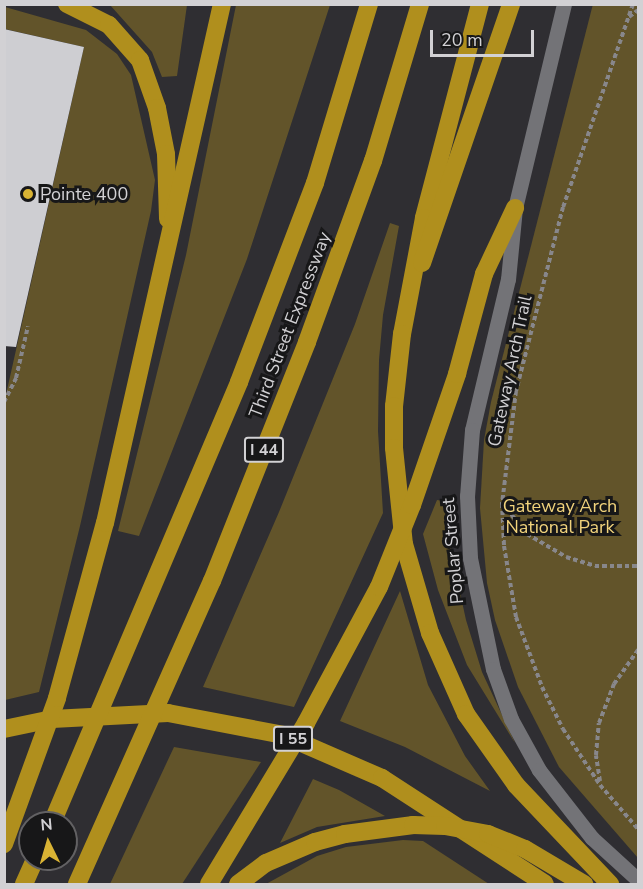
<!DOCTYPE html>
<html>
<head>
<meta charset="utf-8">
<style>
  body { margin:0 }
  #map { position:relative; width:643px; height:889px; overflow:hidden; background:#2f2e32; font-family:"Nunito Sans",sans-serif }
  div>[style] { position:absolute }
  .green>* { inset:0; background:#62542a }
  .building>* { inset:0; background:#ceced2 }
  .path>* { height:4px; margin-top:-2px; transform-origin:0; background:repeating-linear-gradient(90deg,#88878b 0 4.5px,transparent 0 7.5px) }
  .minor>* { height:15px; margin:-7.5px; padding:0 7.5px; transform-origin:7.5px; border-radius:7.5px; background:#737377 }
  .highway>* { height:18px; margin:-9px; padding:0 9px; transform-origin:9px; border-radius:9px; background:#b08f1d }
  .dots>* { width:16px; height:16px; translate:-50% -50%; box-sizing:border-box; border:3px solid #171718; border-radius:50% }
  span { translate:-50% -50%; white-space:nowrap; text-align:center; line-height:1.15; -webkit-text-stroke:6px #171718; paint-order:stroke }
  .shield-label span { padding:2px 4px; background:#171718; border:2px solid; border-radius:4px; -webkit-text-stroke-width:0 }
  .shield-label { font-size:16px; color:#d2d1d4; font-weight:700 }
  .poi-label { font-size:18px; color:#d2d1d4 }
  .left { translate:0 -50%; text-align:left }
  .street-label { font-size:18px; color:#d2d1d4 }
  .park-label { font-size:18px; color:#f1d37c }
  .frame { position:absolute; inset:0; border:6px solid #d2d1d4; pointer-events:none }
  .north { position:absolute; left:18px; top:811px; width:60px; height:60px; box-sizing:border-box; background:#171718; border:2px solid #626163; border-radius:50%; rotate:355deg; font-size:16px; font-weight:700; line-height:24px; text-align:center; color:#d2d1d4 }
  .north::after { content:''; display:block; margin:auto; width:21px; height:27px; background:#d9b334; clip-path:polygon(50% 0,100% 100%,50% 72%,0 100%) }
  .scale { position:absolute; left:430px; top:30px; width:104px; height:27px; box-sizing:border-box; border:3px solid #d2d1d4; border-top:0; padding-left:8px; font-size:18px; line-height:21px; white-space:nowrap; color:#d2d1d4; -webkit-text-stroke:4px #171718; paint-order:stroke }
</style>
</head>
<body>
<div id="map">
  <div class="green">
    <i style="clip-path:polygon(593px 4px,638px 5px,638px 858px,559px 767px,518px 687px,495px 620px,487px 583px,480px 508px,484px 440px,491px 402px)"></i>
    <i style="clip-path:polygon(110px 5px,187px 5px,177px 76px,162px 77px,152px 52px)"></i>
    <i style="clip-path:polygon(236px 5px,330px 5px,247px 259px,139px 536px,118px 531px,186px 255px)"></i>
    <i style="clip-path:polygon(5px 7px,86px 30px,117px 54px,131px 75px,155px 180px,151px 211px,80px 526px,39px 692px,5px 700px,5px 399px,84px 47px,5px 29px)"></i>
    <i style="clip-path:polygon(390px 223px,399px 226px,383px 315px,379px 360px,378px 431px,383px 513px,294px 707px,203px 687px,279px 512px,355px 324px)"></i>
    <i style="clip-path:polygon(437px 500px,450px 502px,451px 551px,466px 620px,482px 672px,515px 743px,467px 665px,438px 590px,423px 534px)"></i>
    <i style="clip-path:polygon(400px 591px,428px 685px,465px 756px,490px 791px,405px 747px,340px 721px)"></i>
    <i style="clip-path:polygon(174px 747px,261px 762px,182px 884px,110px 884px)"></i>
    <i style="clip-path:polygon(313px 779px,339px 790px,385px 816px,317px 827px,280px 843px)"></i>
    <i style="clip-path:polygon(403px 840px,423px 841px,489px 884px,266px 884px,317px 856px,346px 847px)"></i>
  </div>
  <div class="building">
    <i style="clip-path:polygon(4px 29px,84px 47px,16px 347px,4px 346px)"></i>
  </div>
  <div class="path">
    <i style="left:633px;top:4px;width:215px;rotate:109deg"></i>
    <i style="left:563px;top:207px;width:190px;rotate:104.3deg"></i>
    <i style="left:516px;top:391px;width:113px;rotate:97.1deg"></i>
    <i style="left:502px;top:503px;width:43px;rotate:87.3deg"></i>
    <i style="left:504px;top:546px;width:72px;rotate:80.4deg"></i>
    <i style="left:516px;top:617px;width:75px;rotate:69.6deg"></i>
    <i style="left:542px;top:687px;width:47px;rotate:63.4deg"></i>
    <i style="left:563px;top:729px;width:67px;rotate:56.5deg"></i>
    <i style="left:600px;top:785px;width:58px;rotate:49.2deg"></i>
    <i style="left:629px;top:17px;width:11px;rotate:-38deg"></i>
    <i style="left:4px;top:402px;width:27px;rotate:-63deg"></i>
    <i style="left:16px;top:378px;width:53px;rotate:-77deg"></i>
    <i style="left:502px;top:503px;width:40px;rotate:51deg"></i>
    <i style="left:527px;top:534px;width:45px;rotate:30.5deg"></i>
    <i style="left:566px;top:557px;width:30px;rotate:17deg"></i>
    <i style="left:595px;top:566px;width:43px"></i>
    <i style="left:600px;top:781px;width:26px;rotate:-99deg"></i>
    <i style="left:596px;top:755px;width:32px;rotate:-85deg"></i>
    <i style="left:599px;top:723px;width:42px;rotate:-69deg"></i>
    <i style="left:614px;top:684px;width:42px;rotate:-54.8deg"></i>
  </div>
  <div class="minor">
    <i style="left:564px;top:4px;width:210px;rotate:103.5deg"></i>
    <i style="left:515px;top:208px;width:71px;rotate:95.6deg"></i>
    <i style="left:508px;top:279px;width:155px;rotate:103.4deg"></i>
    <i style="left:472px;top:430px;width:66px;rotate:94.3deg"></i>
    <i style="left:467px;top:496px;width:62px;rotate:87.2deg"></i>
    <i style="left:470px;top:558px;width:113px;rotate:78.3deg"></i>
    <i style="left:493px;top:669px;width:53px;rotate:70.2deg"></i>
    <i style="left:511px;top:719px;width:58px;rotate:61.2deg"></i>
    <i style="left:539px;top:770px;width:86px;rotate:52.1deg"></i>
    <i style="left:592px;top:838px;width:62px;rotate:42.4deg"></i>
  </div>
  <div class="highway">
    <i style="left:67px;top:4px;width:47px;rotate:26.6deg"></i>
    <i style="left:109px;top:25px;width:47px;rotate:48.5deg"></i>
    <i style="left:140px;top:60px;width:51px;rotate:70.5deg"></i>
    <i style="left:157px;top:108px;width:47px;rotate:78.9deg"></i>
    <i style="left:166px;top:154px;width:65px;rotate:88.2deg"></i>
    <i style="left:480px;top:4px;width:221px;rotate:104.7deg"></i>
    <i style="left:424px;top:218px;width:118px;rotate:100.7deg"></i>
    <i style="left:402px;top:334px;width:72px;rotate:96.3deg"></i>
    <i style="left:394px;top:406px;width:42px;rotate:90deg"></i>
    <i style="left:394px;top:448px;width:97px;rotate:84.1deg"></i>
    <i style="left:404px;top:544px;width:93px;rotate:73.7deg"></i>
    <i style="left:430px;top:633px;width:89px;rotate:66deg"></i>
    <i style="left:466px;top:714px;width:87px;rotate:54.8deg"></i>
    <i style="left:516px;top:785px;width:137px;rotate:46.5deg"></i>
    <i style="left:422px;top:263px;width:274px;rotate:-71deg"></i>
    <i style="left:4px;top:729px;width:49px;rotate:-11.8deg"></i>
    <i style="left:52px;top:719px;width:116px;rotate:-3deg"></i>
    <i style="left:168px;top:713px;width:117px;rotate:10.8deg"></i>
    <i style="left:283px;top:735px;width:108px;rotate:23.5deg"></i>
    <i style="left:382px;top:778px;width:194px;rotate:33deg"></i>
    <i style="left:52px;top:823px;width:479px;rotate:-67deg"></i>
    <i style="left:239px;top:382px;width:213px;rotate:-69.1deg"></i>
    <i style="left:315px;top:183px;width:187px;rotate:-73.2deg"></i>
    <i style="left:4px;top:844px;width:155px;rotate:-70deg"></i>
    <i style="left:57px;top:698px;width:181px;rotate:-74.7deg"></i>
    <i style="left:105px;top:523px;width:532px;rotate:-77.3deg"></i>
    <i style="left:24px;top:884px;width:27px;rotate:-66deg"></i>
    <i style="left:77px;top:884px;width:332px;rotate:-66deg"></i>
    <i style="left:212px;top:581px;width:257px;rotate:-68.3deg"></i>
    <i style="left:307px;top:342px;width:193px;rotate:-70deg"></i>
    <i style="left:373px;top:161px;width:164px;rotate:-73.3deg"></i>
    <i style="left:209px;top:884px;width:188px;rotate:-58.9deg"></i>
    <i style="left:306px;top:723px;width:154px;rotate:-61.8deg"></i>
    <i style="left:379px;top:587px;width:88px;rotate:-68.1deg"></i>
    <i style="left:412px;top:505px;width:139px;rotate:-71deg"></i>
    <i style="left:457px;top:374px;width:104px;rotate:-74.9deg"></i>
    <i style="left:484px;top:274px;width:73px;rotate:-64.8deg"></i>
    <i style="left:238px;top:884px;width:35px;rotate:-37deg"></i>
    <i style="left:266px;top:863px;width:53px;rotate:-23.2deg"></i>
    <i style="left:315px;top:842px;width:31px;rotate:-15deg"></i>
    <i style="left:345px;top:834px;width:69px;rotate:-7.5deg"></i>
    <i style="left:413px;top:825px;width:32px;rotate:2deg"></i>
    <i style="left:445px;top:826px;width:44px;rotate:10.5deg"></i>
    <i style="left:488px;top:834px;width:40px;rotate:22deg"></i>
    <i style="left:525px;top:849px;width:69px;rotate:30.7deg"></i>
  </div>
  <div class="dots">
    <i style="left:28px;top:194px;background:#d9b334"></i>
  </div>
  <div class="shield-label">
    <span style="left:264px;top:450px">I 44</span>
    <span style="left:293px;top:739px">I 55</span>
  </div>
  <div class="poi-label">
    <span class="left" style="left:40px;top:194px">Pointe 400</span>
  </div>
  <div class="street-label">
    <span style="left:290px;top:325px;rotate:-69deg">Third Street Expressway</span>
    <span style="left:510px;top:371px;rotate:-78deg">Gateway Arch Trail</span>
    <span style="left:453px;top:551px;rotate:-95deg">Poplar Street</span>
  </div>
  <div class="park-label">
    <span style="left:560px;top:517px">Gateway Arch<br>National Park</span>
  </div>
  <div class="frame"></div>
  <div class="north">N</div>
  <div class="scale">20 m</div>
</div>
</body>
</html>
